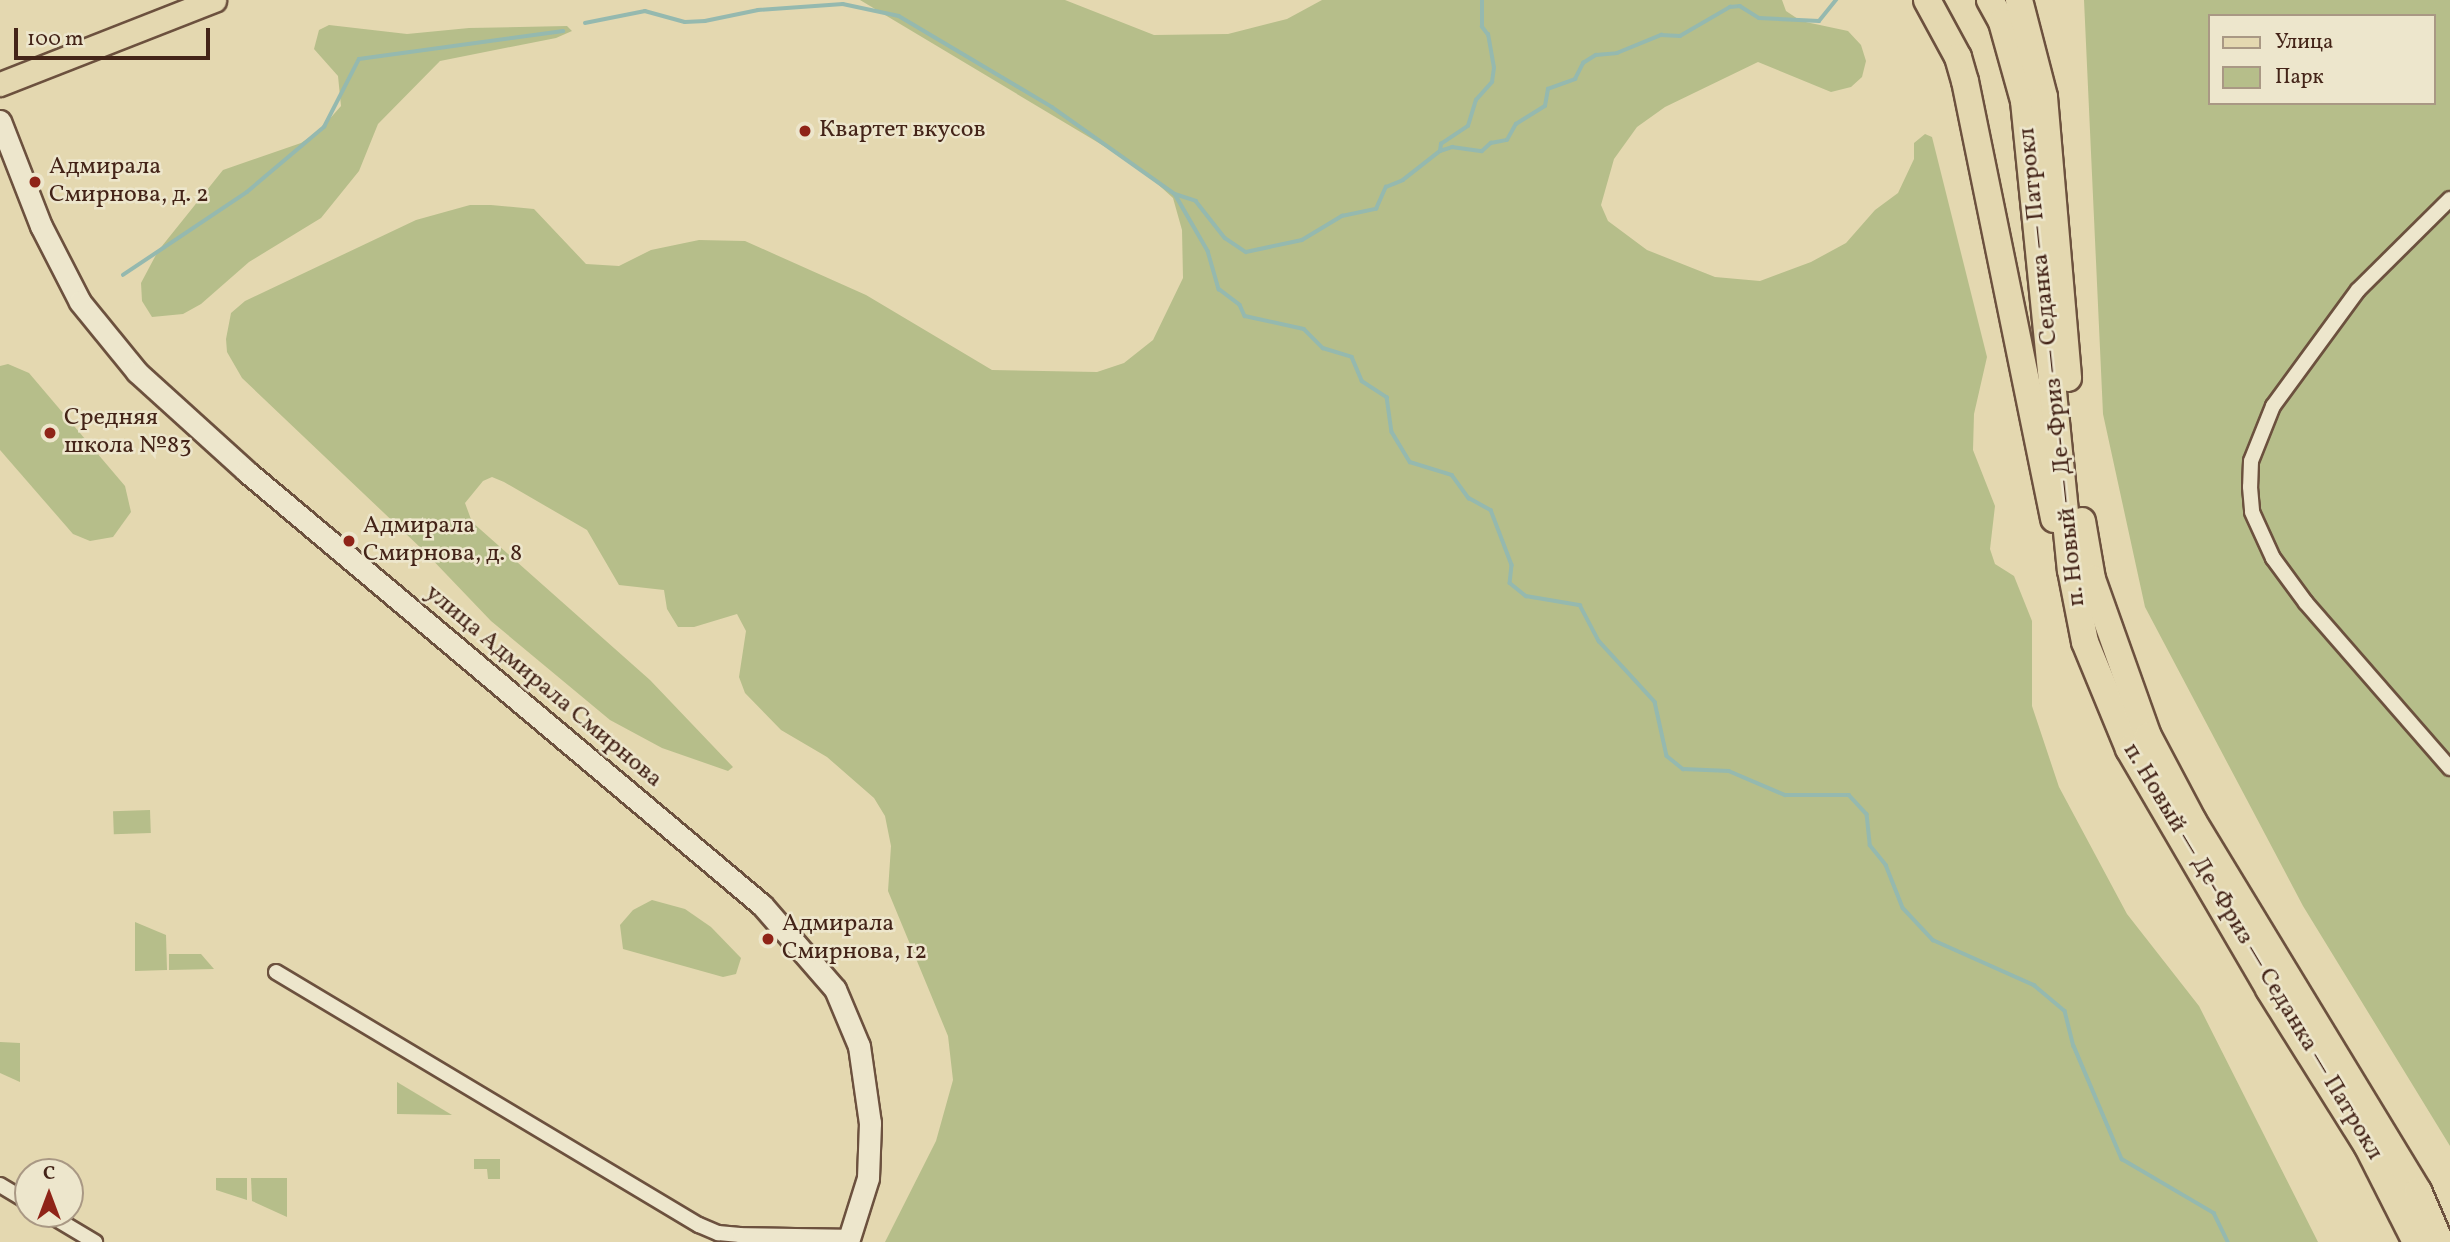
<!DOCTYPE html>
<html>
<head>
<meta charset="utf-8">
<style>
  body { margin:0 }
  #map { position:relative; width:2450px; height:1242px; overflow:hidden; background:#e4d8b0; font-family:Vollkorn,serif }
  div>[style] { position:absolute }
  .green>* { inset:0; background:#b6be8a; transform-origin:0 0 }
  .stream>* { height:3.5px; margin:-1.75px; padding:0 1.75px; transform-origin:1.75px; border-radius:1.75px; background:#95b9af }
  .roads { filter:drop-shadow(2px 0 #6c513e) drop-shadow(-2px 0 #6c513e) drop-shadow(0 2px #6c513e) drop-shadow(0 -2px #6c513e) }
  .street>* { height:14px; margin:-7px; padding:0 7px; transform-origin:7px; border-radius:7px; background:#ede6cc }
  .secondary>* { height:21px; margin:-10.5px; padding:0 10.5px; transform-origin:10.5px; border-radius:10.5px; background:#ede6cc }
  .primary>* { height:23px; margin:-11.5px; padding:0 11.5px; transform-origin:11.5px; border-radius:11.5px; background:#e4d8b0 }
  .highway>* { height:26px; margin:-13px; padding:0 13px; transform-origin:13px; border-radius:13px; background:#e4d8b0 }
  .dots>* { width:19px; height:19px; translate:-50% -50%; box-sizing:border-box; border:4px solid #ede6cc; border-radius:50% }
  span { translate:-50% -50%; white-space:nowrap; text-align:center; line-height:1.15; -webkit-text-stroke:5px #ede6cc; paint-order:stroke }
  .poi-label { font-size:24px; color:#442418 }
  .left { translate:0 -50%; text-align:left }
  .street-label { font-size:24px; color:#442418 }
  .legend { position:absolute; left:2208px; top:14px; width:228px; height:91px; box-sizing:border-box; background:#ede6cc; border:2px solid #a99884; margin:0; padding:9px 12px; list-style:none; font-size:21px; color:#442418 }
  .legend li { display:flex; align-items:center; gap:14px; height:35px }
  .legend b { width:35px; border:2px solid #a99884 }
  .north { position:absolute; left:14px; top:1158px; width:70px; height:70px; box-sizing:border-box; background:#ede6cc; border:2px solid #a99884; border-radius:50%; rotate:0deg; font-size:19px; font-weight:700; line-height:28px; text-align:center; color:#442418 }
  .north::after { content:''; display:block; margin:auto; width:24px; height:32px; background:#8f2418; clip-path:polygon(50% 0,100% 100%,50% 72%,0 100%) }
  .scale { position:absolute; left:14px; top:28px; width:196px; height:32px; box-sizing:border-box; border:4px solid #442418; border-top:0; padding-left:9px; font-size:21px; line-height:24px; white-space:nowrap; color:#442418; -webkit-text-stroke:5px #ede6cc; paint-order:stroke }
</style>
</head>
<body>
<div id="map">
  <div class="green">
    <i style="clip-path:polygon(860px 0,1065px 0,1154px 35px,1228px 34px,1287px 19px,1322px 0,1782px 0,1786px 11px,1801px 21px,1848px 31px,1861px 45px,1866px 61px,1862px 77px,1851px 87px,1831px 92px,1758px 62px,1665px 107px,1637px 127px,1614px 159px,1601px 205px,1608px 221px,1647px 250px,1715px 277px,1760px 281px,1811px 262px,1846px 243px,1875px 210px,1898px 193px,1914px 159px,1914px 143px,1925px 134px,1932px 137px,1987px 357px,1974px 414px,1973px 450px,1995px 506px,1990px 549px,1995px 564px,2014px 576px,2032px 621px,2032px 706px,2059px 787px,2127px 914px,2199px 1006px,2318px 1242px,885px 1242px,936px 1141px,953px 1080px,948px 1036px,888px 891px,891px 846px,885px 816px,874px 798px,827px 757px,781px 730px,745px 693px,739px 677px,746px 631px,737px 614px,694px 627px,678px 627px,667px 609px,664px 590px,619px 585px,587px 530px,504px 482px,492px 477px,483px 481px,465px 503px,472px 522px,650px 680px,733px 767px,728px 771px,662px 748px,610px 720px,491px 621px,424px 551px,242px 378px,227px 352px,226px 339px,231px 313px,245px 301px,416px 220px,470px 205px,491px 205px,534px 209px,586px 264px,619px 266px,651px 250px,699px 240px,745px 241px,866px 295px,992px 370px,1097px 372px,1124px 363px,1153px 340px,1183px 278px,1182px 230px,1173px 198px,1139px 167px)"></i>
    <i style="clip-path:polygon(evenodd,2084px 0,2450px 0,2450px 1146px,2303px 906px,2145px 607px,2103px 414px,2084px 0,2210px 16px,2434px 16px,2434px 103px,2210px 103px,2210px 16px)"></i>
    <i style="clip-path:polygon(329px 25px,407px 34px,469px 28px,567px 26px,572px 31px,556px 38px,440px 61px,378px 124px,359px 171px,321px 218px,249px 262px,201px 304px,183px 314px,152px 317px,142px 301px,141px 283px,158px 251px,223px 170px,301px 143px,319px 131px,341px 106px,338px 76px,314px 49px,319px 30px)"></i>
    <i style="clip-path:polygon(8px 364px,29px 373px,125px 486px,131px 512px,113px 537px,90px 541px,73px 534px,0 450px,0 366px)"></i>
    <i style="left:150px;top:810px;width:23px;height:37px;rotate:88deg"></i>
    <i style="clip-path:polygon(652px 900px,685px 909px,711px 927px,741px 958px,736px 974px,723px 977px,623px 949px,620px 925px,633px 910px)"></i>
    <i style="clip-path:polygon(135px 922px,166px 935px,167px 970px,135px 971px)"></i>
    <i style="clip-path:polygon(169px 954px,201px 954px,214px 969px,169px 970px)"></i>
    <i style="clip-path:polygon(0 1042px,20px 1043px,20px 1082px,0 1073px)"></i>
    <i style="clip-path:polygon(397px 1082px,452px 1115px,397px 1114px)"></i>
    <i style="clip-path:polygon(474px 1159px,500px 1159px,500px 1179px,488px 1179px,487px 1169px,474px 1169px)"></i>
    <i style="clip-path:polygon(216px 1178px,247px 1178px,247px 1200px,216px 1190px)"></i>
    <i style="clip-path:polygon(251px 1178px,287px 1178px,287px 1217px,252px 1201px)"></i>
  </div>
  <div class="stream">
    <i style="left:585px;top:23px;width:61px;rotate:-11.3deg"></i>
    <i style="left:645px;top:11px;width:41px;rotate:15.4deg"></i>
    <i style="left:685px;top:22px;width:20px;rotate:-3deg"></i>
    <i style="left:705px;top:21px;width:54px;rotate:-11.7deg"></i>
    <i style="left:758px;top:10px;width:85px;rotate:-4deg"></i>
    <i style="left:843px;top:4px;width:57px;rotate:12.1deg"></i>
    <i style="left:899px;top:16px;width:178px;rotate:30.7deg"></i>
    <i style="left:1052px;top:107px;width:151px;rotate:35.3deg"></i>
    <i style="left:1175px;top:194px;width:22px;rotate:18deg"></i>
    <i style="left:1196px;top:201px;width:47px;rotate:51.9deg"></i>
    <i style="left:1225px;top:238px;width:25px;rotate:34deg"></i>
    <i style="left:1246px;top:252px;width:57px;rotate:-12.1deg"></i>
    <i style="left:1302px;top:240px;width:47px;rotate:-31deg"></i>
    <i style="left:1342px;top:216px;width:35px;rotate:-12deg"></i>
    <i style="left:1376px;top:209px;width:24px;rotate:-66deg"></i>
    <i style="left:1386px;top:187px;width:18px;rotate:-22deg"></i>
    <i style="left:1403px;top:180px;width:47px;rotate:-38.1deg"></i>
    <i style="left:1440px;top:151px;width:13px;rotate:-18deg"></i>
    <i style="left:1452px;top:147px;width:30px;rotate:8deg"></i>
    <i style="left:1482px;top:151px;width:12px;rotate:-42deg"></i>
    <i style="left:1491px;top:143px;width:16px;rotate:-11deg"></i>
    <i style="left:1507px;top:140px;width:18px;rotate:-61deg"></i>
    <i style="left:1516px;top:124px;width:34px;rotate:-32deg"></i>
    <i style="left:1545px;top:106px;width:17px;rotate:-80deg"></i>
    <i style="left:1548px;top:89px;width:29px;rotate:-20deg"></i>
    <i style="left:1575px;top:79px;width:18px;rotate:-63deg"></i>
    <i style="left:1583px;top:63px;width:15px;rotate:-32deg"></i>
    <i style="left:1596px;top:55px;width:21px;rotate:-5deg"></i>
    <i style="left:1617px;top:53px;width:48px;rotate:-22.2deg"></i>
    <i style="left:1661px;top:35px;width:19px;rotate:3deg"></i>
    <i style="left:1680px;top:36px;width:58px;rotate:-30.1deg"></i>
    <i style="left:1730px;top:7px;width:10px;rotate:-6deg"></i>
    <i style="left:1740px;top:6px;width:22px;rotate:32deg"></i>
    <i style="left:1759px;top:18px;width:60px;rotate:2.9deg"></i>
    <i style="left:1819px;top:21px;width:27px;rotate:-51deg"></i>
    <i style="left:1440px;top:151px;width:7px;rotate:-82deg"></i>
    <i style="left:1441px;top:144px;width:32px;rotate:-34deg"></i>
    <i style="left:1468px;top:126px;width:27px;rotate:-73deg"></i>
    <i style="left:1476px;top:100px;width:24px;rotate:-48deg"></i>
    <i style="left:1492px;top:82px;width:14px;rotate:-82deg"></i>
    <i style="left:1494px;top:68px;width:34px;rotate:-100deg"></i>
    <i style="left:1488px;top:35px;width:10px;rotate:-127deg"></i>
    <i style="left:1482px;top:27px;width:27px;rotate:-90deg"></i>
    <i style="left:1175px;top:194px;width:66px;rotate:59.9deg"></i>
    <i style="left:1208px;top:251px;width:40px;rotate:74deg"></i>
    <i style="left:1219px;top:289px;width:26px;rotate:37deg"></i>
    <i style="left:1240px;top:305px;width:12px;rotate:66deg"></i>
    <i style="left:1245px;top:316px;width:60px;rotate:12.4deg"></i>
    <i style="left:1304px;top:329px;width:27px;rotate:45deg"></i>
    <i style="left:1323px;top:348px;width:30px;rotate:17deg"></i>
    <i style="left:1352px;top:357px;width:26px;rotate:67deg"></i>
    <i style="left:1362px;top:381px;width:30px;rotate:33deg"></i>
    <i style="left:1387px;top:397px;width:35px;rotate:82deg"></i>
    <i style="left:1392px;top:432px;width:35px;rotate:59deg"></i>
    <i style="left:1410px;top:462px;width:44px;rotate:17.2deg"></i>
    <i style="left:1452px;top:475px;width:29px;rotate:54deg"></i>
    <i style="left:1469px;top:498px;width:25px;rotate:29deg"></i>
    <i style="left:1491px;top:510px;width:59px;rotate:69.1deg"></i>
    <i style="left:1512px;top:565px;width:18px;rotate:96deg"></i>
    <i style="left:1510px;top:583px;width:21px;rotate:39deg"></i>
    <i style="left:1526px;top:596px;width:55px;rotate:9.5deg"></i>
    <i style="left:1580px;top:605px;width:41px;rotate:62.2deg"></i>
    <i style="left:1599px;top:641px;width:83px;rotate:47.4deg"></i>
    <i style="left:1655px;top:702px;width:55px;rotate:77.5deg"></i>
    <i style="left:1667px;top:756px;width:21px;rotate:39deg"></i>
    <i style="left:1683px;top:769px;width:46px;rotate:2.5deg"></i>
    <i style="left:1729px;top:771px;width:61px;rotate:23.2deg"></i>
    <i style="left:1785px;top:795px;width:64px"></i>
    <i style="left:1849px;top:795px;width:26px;rotate:47deg"></i>
    <i style="left:1867px;top:814px;width:31px;rotate:84deg"></i>
    <i style="left:1870px;top:845px;width:26px;rotate:51deg"></i>
    <i style="left:1886px;top:865px;width:46px;rotate:68.4deg"></i>
    <i style="left:1903px;top:908px;width:44px;rotate:46.8deg"></i>
    <i style="left:1933px;top:940px;width:111px;rotate:24deg"></i>
    <i style="left:2034px;top:985px;width:40px;rotate:40deg"></i>
    <i style="left:2065px;top:1011px;width:36px;rotate:76deg"></i>
    <i style="left:2074px;top:1046px;width:123px;rotate:67deg"></i>
    <i style="left:2122px;top:1159px;width:107px;rotate:30.4deg"></i>
    <i style="left:2214px;top:1213px;width:32px;rotate:64deg"></i>
    <i style="left:123px;top:275px;width:149px;rotate:-33.8deg"></i>
    <i style="left:247px;top:192px;width:101px;rotate:-40.2deg"></i>
    <i style="left:324px;top:127px;width:76px;rotate:-62.8deg"></i>
    <i style="left:359px;top:59px;width:206px;rotate:-7.8deg"></i>
  </div>
  <div class="roads">
    <div class="street">
      <i style="left:2450px;top:199px;width:129px;rotate:135.3deg"></i>
      <i style="left:2358px;top:290px;width:144px;rotate:126.2deg"></i>
      <i style="left:2273px;top:406px;width:59px;rotate:111.8deg"></i>
      <i style="left:2251px;top:461px;width:26px;rotate:92deg"></i>
      <i style="left:2250px;top:487px;width:25px;rotate:85deg"></i>
      <i style="left:2252px;top:512px;width:51px;rotate:65.5deg"></i>
      <i style="left:2273px;top:558px;width:56px;rotate:53.7deg"></i>
      <i style="left:2306px;top:603px;width:219px;rotate:48.9deg"></i>
      <i style="left:276px;top:972px;width:493px;rotate:30.9deg"></i>
      <i style="left:699px;top:1225px;width:21px;rotate:23deg"></i>
      <i style="left:718px;top:1233px;width:22px;rotate:5deg"></i>
      <i style="left:740px;top:1235px;width:111px;rotate:1deg"></i>
      <i style="left:0;top:1185px;width:33px;rotate:31deg"></i>
      <i style="left:48px;top:1214px;width:55px;rotate:30.8deg"></i>
    </div>
    <div class="secondary">
      <i style="left:0;top:121px;width:113px;rotate:68.7deg"></i>
      <i style="left:41px;top:226px;width:85px;rotate:62.8deg"></i>
      <i style="left:80px;top:302px;width:90px;rotate:50.8deg"></i>
      <i style="left:137px;top:372px;width:147px;rotate:42.2deg"></i>
      <i style="left:246px;top:471px;width:674px;rotate:40.07deg"></i>
      <i style="left:762px;top:905px;width:111px;rotate:49deg"></i>
      <i style="left:835px;top:989px;width:62px;rotate:67.2deg"></i>
      <i style="left:859px;top:1046px;width:78px;rotate:81.9deg"></i>
      <i style="left:870px;top:1123px;width:55px;rotate:92.1deg"></i>
      <i style="left:868px;top:1178px;width:67px;rotate:107.4deg"></i>
    </div>
    <div class="primary">
      <i style="left:0;top:84px;width:230px;rotate:-21.4deg"></i>
    </div>
    <div class="highway">
      <i style="left:1927px;top:0;width:65px;rotate:61.5deg"></i>
      <i style="left:1958px;top:57px;width:25px;rotate:74deg"></i>
      <i style="left:1965px;top:81px;width:447px;rotate:78.5deg"></i>
      <i style="left:1990px;top:0;width:25px;rotate:61deg"></i>
      <i style="left:2002px;top:22px;width:82px;rotate:74.4deg"></i>
      <i style="left:2024px;top:101px;width:471px;rotate:84.3deg"></i>
      <i style="left:2071px;top:570px;width:73px;rotate:79deg"></i>
      <i style="left:2085px;top:642px;width:116px;rotate:67.6deg"></i>
      <i style="left:2129px;top:749px;width:278px;rotate:59.7deg"></i>
      <i style="left:2269px;top:989px;width:186px;rotate:57.9deg"></i>
      <i style="left:2368px;top:1147px;width:106px;rotate:63.2deg"></i>
      <i style="left:2019px;top:0;width:100px;rotate:75.5deg"></i>
      <i style="left:2044px;top:97px;width:282px;rotate:85.1deg"></i>
      <i style="left:2082px;top:521px;width:59px;rotate:80.2deg"></i>
      <i style="left:2092px;top:579px;width:167px;rotate:70.4deg"></i>
      <i style="left:2148px;top:736px;width:96px;rotate:62.1deg"></i>
      <i style="left:2193px;top:821px;width:433px;rotate:58.7deg"></i>
      <i style="left:2418px;top:1191px;width:56px;rotate:66.7deg"></i>
    </div>
  </div>
  <div class="dots">
    <i style="left:805px;top:131px;background:#8f2418"></i>
    <i style="left:35px;top:182px;background:#8f2418"></i>
    <i style="left:50px;top:433px;background:#8f2418"></i>
    <i style="left:349px;top:541px;background:#8f2418"></i>
    <i style="left:768px;top:939px;background:#8f2418"></i>
  </div>
  <div class="poi-label">
    <span class="left" style="left:819px;top:131px">Квартет вкусов</span>
    <span class="left" style="left:49px;top:182px">Адмирала<br>Смирнова, д. 2</span>
    <span class="left" style="left:64px;top:433px">Средняя<br>школа №83</span>
    <span class="left" style="left:363px;top:541px">Адмирала<br>Смирнова, д. 8</span>
    <span class="left" style="left:782px;top:939px">Адмирала<br>Смирнова, 12</span>
  </div>
  <div class="street-label">
    <span style="left:2053px;top:367px;rotate:-96deg">п. Новый — Де-Фриз — Седанка — Патрокл</span>
    <span style="left:543px;top:687px;rotate:40deg">улица Адмирала Смирнова</span>
    <span style="left:2252px;top:952px;rotate:59deg">п. Новый — Де-Фриз — Седанка — Патрокл</span>
  </div>
  <ul class="legend">
  <li><b style="height:9px;background:#e4d8b0"></b>Улица</li>
  <li><b style="height:19px;background:#b6be8a"></b>Парк</li>
  </ul>
  <div class="north">С</div>
  <div class="scale">100 m</div>
</div>
</body>
</html>
